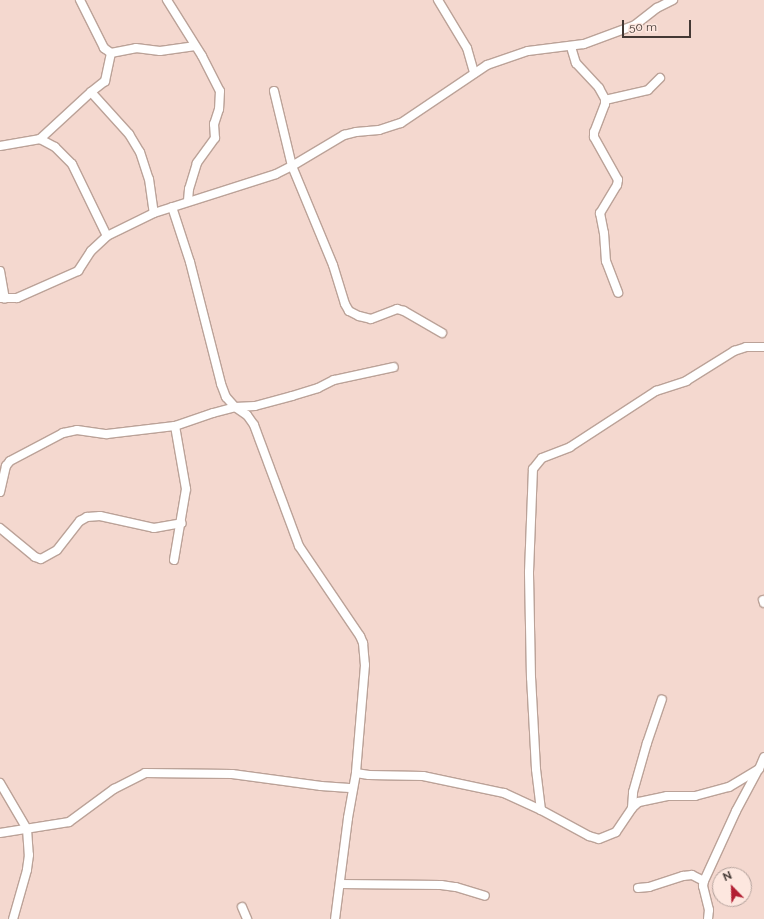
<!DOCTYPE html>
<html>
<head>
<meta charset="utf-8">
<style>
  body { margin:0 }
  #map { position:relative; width:764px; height:919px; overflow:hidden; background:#f4d8cf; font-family:Raleway,sans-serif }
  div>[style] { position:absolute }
  .roads { filter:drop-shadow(1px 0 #bba298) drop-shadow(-1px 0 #bba298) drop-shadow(0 1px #bba298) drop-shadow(0 -1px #bba298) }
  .street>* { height:8px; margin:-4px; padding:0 4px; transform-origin:4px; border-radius:4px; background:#fff }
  span { translate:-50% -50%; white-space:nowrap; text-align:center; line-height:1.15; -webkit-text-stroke:4px #fde7df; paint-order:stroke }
  .north { position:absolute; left:712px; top:867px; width:40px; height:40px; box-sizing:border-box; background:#fde7df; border:1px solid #b3a19b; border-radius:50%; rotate:337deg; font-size:11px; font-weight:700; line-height:16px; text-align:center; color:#433834 }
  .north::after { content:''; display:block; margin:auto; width:14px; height:18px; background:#b21f33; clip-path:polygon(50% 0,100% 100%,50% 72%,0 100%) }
  .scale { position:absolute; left:622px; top:20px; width:69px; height:18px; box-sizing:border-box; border:2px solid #433834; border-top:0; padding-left:5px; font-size:12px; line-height:14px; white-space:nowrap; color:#433834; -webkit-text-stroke:3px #fde7df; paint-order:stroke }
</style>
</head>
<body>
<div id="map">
  <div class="roads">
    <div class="street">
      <i style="left:80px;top:0;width:54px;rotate:63.4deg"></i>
      <i style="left:104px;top:48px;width:9px;rotate:36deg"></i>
      <i style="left:111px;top:53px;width:25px;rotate:-11deg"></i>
      <i style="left:136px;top:48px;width:24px;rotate:7deg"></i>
      <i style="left:160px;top:51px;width:34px;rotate:-8deg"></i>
      <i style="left:167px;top:0;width:66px;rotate:58deg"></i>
      <i style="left:202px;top:56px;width:39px;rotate:63deg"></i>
      <i style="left:220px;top:91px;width:18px;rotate:93deg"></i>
      <i style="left:219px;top:109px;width:16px;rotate:108deg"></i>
      <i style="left:214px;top:124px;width:14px;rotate:86deg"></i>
      <i style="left:215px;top:138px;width:31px;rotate:126deg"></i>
      <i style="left:197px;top:163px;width:27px;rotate:107deg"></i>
      <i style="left:189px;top:189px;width:12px;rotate:95deg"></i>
      <i style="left:438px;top:0;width:56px;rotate:58.9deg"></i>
      <i style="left:467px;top:48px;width:26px;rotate:74deg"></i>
      <i style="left:571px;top:47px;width:17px;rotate:73deg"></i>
      <i style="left:576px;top:63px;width:34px;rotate:47deg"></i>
      <i style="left:599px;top:88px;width:13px;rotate:61deg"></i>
      <i style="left:605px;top:99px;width:5px;rotate:90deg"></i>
      <i style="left:605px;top:104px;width:30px;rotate:111deg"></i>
      <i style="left:594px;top:132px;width:5px;rotate:90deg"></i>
      <i style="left:594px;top:137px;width:49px;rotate:60.8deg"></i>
      <i style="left:618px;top:180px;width:5px;rotate:101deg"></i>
      <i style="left:617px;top:185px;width:33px;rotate:121deg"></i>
      <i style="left:600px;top:213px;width:20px;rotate:79deg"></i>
      <i style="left:604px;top:233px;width:28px;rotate:86deg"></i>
      <i style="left:606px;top:261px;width:34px;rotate:69deg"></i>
      <i style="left:111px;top:53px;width:29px;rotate:102deg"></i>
      <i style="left:105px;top:81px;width:18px;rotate:142deg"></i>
      <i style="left:91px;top:92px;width:57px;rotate:47.9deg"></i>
      <i style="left:129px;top:134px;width:21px;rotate:59deg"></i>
      <i style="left:140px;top:152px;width:28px;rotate:72deg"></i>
      <i style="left:149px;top:179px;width:34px;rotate:82deg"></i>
      <i style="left:274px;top:91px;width:77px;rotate:76.5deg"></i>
      <i style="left:292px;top:166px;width:107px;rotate:67.5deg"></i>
      <i style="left:333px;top:265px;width:41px;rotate:72.9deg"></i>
      <i style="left:345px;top:304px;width:8px;rotate:60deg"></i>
      <i style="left:349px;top:311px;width:11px;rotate:27deg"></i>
      <i style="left:359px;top:316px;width:12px;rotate:14deg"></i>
      <i style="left:371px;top:319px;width:28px;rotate:-21deg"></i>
      <i style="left:397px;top:309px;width:7px;rotate:16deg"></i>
      <i style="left:404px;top:311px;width:44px;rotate:30.1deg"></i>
      <i style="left:605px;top:100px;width:44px;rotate:-13.1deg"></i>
      <i style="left:648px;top:90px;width:17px;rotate:-45deg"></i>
      <i style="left:40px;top:139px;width:17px;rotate:28deg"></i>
      <i style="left:55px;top:147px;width:24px;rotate:45deg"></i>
      <i style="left:72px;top:164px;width:80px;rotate:64.1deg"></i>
      <i style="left:0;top:146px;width:41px;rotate:-9.9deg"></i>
      <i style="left:40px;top:139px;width:69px;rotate:-42.7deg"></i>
      <i style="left:172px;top:207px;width:58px;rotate:71.9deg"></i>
      <i style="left:190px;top:262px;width:126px;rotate:75.7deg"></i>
      <i style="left:221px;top:384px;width:14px;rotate:69deg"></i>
      <i style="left:226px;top:397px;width:13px;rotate:48deg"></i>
      <i style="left:235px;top:407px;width:14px;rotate:34deg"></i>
      <i style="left:247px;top:415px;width:12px;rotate:55deg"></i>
      <i style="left:254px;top:425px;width:129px;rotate:69.6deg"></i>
      <i style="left:299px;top:546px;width:109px;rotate:55.9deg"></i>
      <i style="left:360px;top:636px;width:8px;rotate:67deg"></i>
      <i style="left:363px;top:643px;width:22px;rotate:85deg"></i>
      <i style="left:365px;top:665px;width:108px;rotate:94.8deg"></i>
      <i style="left:356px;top:773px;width:46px;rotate:100.1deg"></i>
      <i style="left:348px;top:818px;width:102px;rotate:97.3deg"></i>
      <i style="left:0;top:271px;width:28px;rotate:80deg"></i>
      <i style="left:0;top:298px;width:17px"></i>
      <i style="left:17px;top:298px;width:67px;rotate:-23.9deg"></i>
      <i style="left:78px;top:271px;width:24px;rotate:-57deg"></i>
      <i style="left:91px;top:251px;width:22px;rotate:-43deg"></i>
      <i style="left:107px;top:236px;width:52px;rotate:-26.1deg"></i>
      <i style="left:154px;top:213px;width:128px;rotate:-17.7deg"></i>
      <i style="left:276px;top:174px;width:18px;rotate:-27deg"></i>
      <i style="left:292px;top:166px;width:61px;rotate:-30.8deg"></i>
      <i style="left:344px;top:135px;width:12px;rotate:-14deg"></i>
      <i style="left:356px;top:132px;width:23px;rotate:-5deg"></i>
      <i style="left:379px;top:130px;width:23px;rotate:-18deg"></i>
      <i style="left:401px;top:123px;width:104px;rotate:-34deg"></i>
      <i style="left:487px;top:65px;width:43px;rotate:-18.9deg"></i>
      <i style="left:528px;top:51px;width:56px;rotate:-7.1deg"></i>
      <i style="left:584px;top:44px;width:54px;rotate:-20.4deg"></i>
      <i style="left:635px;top:25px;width:28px;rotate:-38deg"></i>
      <i style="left:657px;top:8px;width:18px;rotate:-27deg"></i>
      <i style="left:0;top:492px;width:27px;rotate:-77deg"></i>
      <i style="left:6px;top:466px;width:6px;rotate:-51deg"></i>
      <i style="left:10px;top:461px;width:60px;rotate:-27.8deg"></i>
      <i style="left:63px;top:433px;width:14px;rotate:-12deg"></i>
      <i style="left:77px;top:430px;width:30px;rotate:8deg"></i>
      <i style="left:107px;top:434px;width:68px;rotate:-6.7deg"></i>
      <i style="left:175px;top:426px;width:40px;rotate:-18.9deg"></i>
      <i style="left:213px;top:413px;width:23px;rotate:-15deg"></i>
      <i style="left:235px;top:407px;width:20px;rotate:-3deg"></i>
      <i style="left:255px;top:406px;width:38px;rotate:-15deg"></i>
      <i style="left:292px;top:396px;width:27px;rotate:-17deg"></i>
      <i style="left:318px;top:388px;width:18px;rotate:-27deg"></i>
      <i style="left:334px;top:380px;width:61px;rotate:-12.2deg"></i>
      <i style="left:0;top:528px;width:45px;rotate:39.6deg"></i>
      <i style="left:35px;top:557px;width:6px;rotate:18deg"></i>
      <i style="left:41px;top:559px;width:18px;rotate:-29deg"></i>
      <i style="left:57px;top:550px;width:37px;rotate:-52deg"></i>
      <i style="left:80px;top:521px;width:8px;rotate:-30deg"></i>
      <i style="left:87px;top:517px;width:13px;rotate:-4deg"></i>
      <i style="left:100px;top:516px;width:55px;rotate:12.5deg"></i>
      <i style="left:154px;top:528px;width:28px;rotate:-10deg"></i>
      <i style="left:174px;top:560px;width:72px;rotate:-80.4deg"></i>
      <i style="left:186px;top:489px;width:64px;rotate:-99.9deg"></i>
      <i style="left:763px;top:600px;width:3px;rotate:72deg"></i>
      <i style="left:356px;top:773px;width:13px;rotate:9deg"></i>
      <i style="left:369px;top:775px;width:54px;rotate:1.1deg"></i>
      <i style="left:423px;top:776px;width:83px;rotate:11.9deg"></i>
      <i style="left:504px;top:793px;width:41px;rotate:24.7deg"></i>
      <i style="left:541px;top:810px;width:55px;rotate:28.4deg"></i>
      <i style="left:589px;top:836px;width:10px;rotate:17deg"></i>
      <i style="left:599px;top:839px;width:18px;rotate:-22deg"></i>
      <i style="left:616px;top:832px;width:29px;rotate:-56deg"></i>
      <i style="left:632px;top:808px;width:9px;rotate:-41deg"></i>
      <i style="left:639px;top:802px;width:29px;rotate:-12deg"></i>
      <i style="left:667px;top:796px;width:28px"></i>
      <i style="left:695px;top:796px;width:35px;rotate:-15deg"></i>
      <i style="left:729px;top:787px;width:35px;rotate:-31deg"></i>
      <i style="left:759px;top:769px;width:13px;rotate:-67deg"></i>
      <i style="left:0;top:783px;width:53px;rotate:59.6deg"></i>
      <i style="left:27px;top:829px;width:26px;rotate:86deg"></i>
      <i style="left:29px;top:855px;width:15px;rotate:98deg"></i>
      <i style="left:27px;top:870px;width:51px;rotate:105.9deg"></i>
      <i style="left:632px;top:808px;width:16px;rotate:-86deg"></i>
      <i style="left:633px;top:792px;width:51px;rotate:-74.1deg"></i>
      <i style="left:647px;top:743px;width:46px;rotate:-71.2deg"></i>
      <i style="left:541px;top:810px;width:41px;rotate:-97deg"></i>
      <i style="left:536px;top:769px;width:91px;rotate:-93.1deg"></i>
      <i style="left:531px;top:678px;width:106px;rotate:-91.1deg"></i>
      <i style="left:529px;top:572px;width:103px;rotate:-87.8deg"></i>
      <i style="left:533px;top:469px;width:14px;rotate:-51deg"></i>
      <i style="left:542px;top:458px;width:30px;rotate:-21deg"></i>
      <i style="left:570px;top:447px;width:103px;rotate:-33.1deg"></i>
      <i style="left:656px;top:391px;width:32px;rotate:-18deg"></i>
      <i style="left:686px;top:381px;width:57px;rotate:-32deg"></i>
      <i style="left:734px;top:351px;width:13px;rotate:-18deg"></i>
      <i style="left:746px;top:347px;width:18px"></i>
      <i style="left:0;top:833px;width:70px;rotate:-9.1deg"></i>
      <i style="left:69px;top:822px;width:56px;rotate:-36.3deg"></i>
      <i style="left:114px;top:789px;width:35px;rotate:-27deg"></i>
      <i style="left:145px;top:773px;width:87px;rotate:0.7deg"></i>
      <i style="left:232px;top:774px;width:90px;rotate:7.7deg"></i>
      <i style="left:321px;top:786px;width:32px;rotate:4deg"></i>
      <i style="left:340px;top:884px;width:101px;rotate:0.6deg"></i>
      <i style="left:441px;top:885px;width:15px;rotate:8deg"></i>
      <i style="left:456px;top:887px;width:30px;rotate:17deg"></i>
      <i style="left:638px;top:888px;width:11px;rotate:-5deg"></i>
      <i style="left:649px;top:887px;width:36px;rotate:-18deg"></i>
      <i style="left:683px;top:876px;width:9px;rotate:-6deg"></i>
      <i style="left:692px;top:875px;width:13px;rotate:27deg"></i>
      <i style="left:242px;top:907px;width:13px;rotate:67deg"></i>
      <i style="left:708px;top:919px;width:9px;rotate:-84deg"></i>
      <i style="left:709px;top:910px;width:25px;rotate:-104deg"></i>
      <i style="left:703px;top:886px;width:5px;rotate:-79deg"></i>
      <i style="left:704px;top:881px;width:77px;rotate:-65.4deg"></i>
      <i style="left:736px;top:811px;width:47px;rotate:-61.8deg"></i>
    </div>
  </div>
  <div class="north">N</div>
  <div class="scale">50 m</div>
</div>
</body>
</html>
